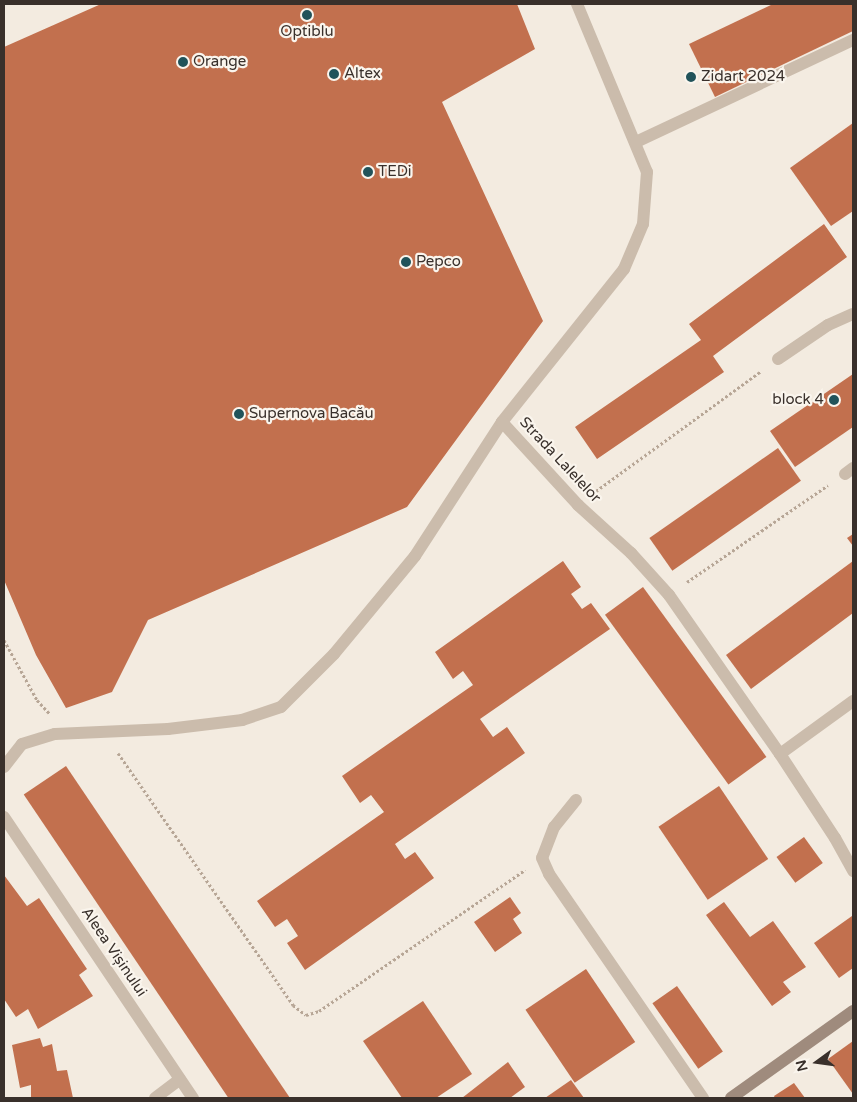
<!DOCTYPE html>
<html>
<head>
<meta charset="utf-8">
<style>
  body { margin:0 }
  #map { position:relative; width:857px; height:1102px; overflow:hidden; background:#f3ebe0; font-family:"Varela Round",sans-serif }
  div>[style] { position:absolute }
  .building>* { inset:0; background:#c2704e; transform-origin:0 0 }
  .path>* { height:3px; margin-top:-1.5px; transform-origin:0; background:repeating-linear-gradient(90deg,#b7a696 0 2.5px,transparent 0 5px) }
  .lane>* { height:12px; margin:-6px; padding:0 6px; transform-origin:6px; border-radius:6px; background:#cbbcac }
  .street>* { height:12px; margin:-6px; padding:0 6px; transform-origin:6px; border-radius:6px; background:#cbbcac }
  .secondary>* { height:12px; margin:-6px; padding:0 6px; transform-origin:6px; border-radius:6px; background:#9f8b7d }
  .dots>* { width:14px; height:14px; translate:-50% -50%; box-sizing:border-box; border:2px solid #faf5ed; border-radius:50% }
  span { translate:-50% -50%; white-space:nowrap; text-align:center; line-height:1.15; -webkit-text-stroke:4.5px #faf5ed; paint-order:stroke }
  .poi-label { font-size:15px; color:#39302b }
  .left { translate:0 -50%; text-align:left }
  .right { translate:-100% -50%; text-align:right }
  .street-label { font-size:15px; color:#39302b }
  .frame { position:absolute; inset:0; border:5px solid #39302b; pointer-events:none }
  .north { position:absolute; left:792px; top:1037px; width:50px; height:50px; -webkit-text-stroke:4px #faf5ed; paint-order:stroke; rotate:256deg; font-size:14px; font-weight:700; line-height:20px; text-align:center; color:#39302b }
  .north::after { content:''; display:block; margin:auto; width:18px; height:22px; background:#39302b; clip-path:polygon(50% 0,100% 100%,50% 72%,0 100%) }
</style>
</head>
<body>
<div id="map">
  <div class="building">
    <i style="clip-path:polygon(101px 4px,517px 4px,535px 49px,442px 102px,543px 321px,407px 507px,148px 620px,112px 692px,66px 708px,36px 655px,4px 580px,4px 47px)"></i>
    <i style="clip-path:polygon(773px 4px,853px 4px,853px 31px,715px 97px,689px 44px)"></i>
    <i style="clip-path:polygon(853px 123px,853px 211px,831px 226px,790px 168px)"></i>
    <i style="clip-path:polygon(824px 224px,847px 257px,713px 356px,724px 372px,597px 459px,575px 427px,701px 340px,689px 324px)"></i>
    <i style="clip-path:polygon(853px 374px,853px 427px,795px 467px,770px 431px)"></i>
    <i style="left:778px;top:448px;width:40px;height:157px;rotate:55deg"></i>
    <i style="clip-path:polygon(853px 534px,853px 546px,847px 538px)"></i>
    <i style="clip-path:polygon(563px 561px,581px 587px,571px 594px,582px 609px,591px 603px,610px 629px,480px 719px,493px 737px,507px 727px,525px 753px,395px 844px,405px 859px,415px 852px,434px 878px,305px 970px,287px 943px,298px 936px,287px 919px,275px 927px,257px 901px,384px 812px,371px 795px,360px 803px,342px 776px,473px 685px,463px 671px,453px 679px,435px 652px)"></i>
    <i style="clip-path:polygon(853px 561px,853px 613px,751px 689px,726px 655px)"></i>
    <i style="left:643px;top:587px;width:210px;height:47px;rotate:54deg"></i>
    <i style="left:66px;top:766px;width:400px;height:51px;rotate:56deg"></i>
    <i style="left:719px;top:786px;width:88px;height:73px;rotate:56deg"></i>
    <i style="left:804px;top:837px;width:32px;height:34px;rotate:54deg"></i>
    <i style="clip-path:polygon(4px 875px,27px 906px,39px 898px,87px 969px,79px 975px,93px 996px,38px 1029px,28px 1009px,16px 1017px,4px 999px)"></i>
    <i style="clip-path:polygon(510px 897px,521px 913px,513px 919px,522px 933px,495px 952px,474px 922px)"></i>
    <i style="clip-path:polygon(724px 902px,750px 937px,773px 921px,806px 967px,783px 982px,791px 992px,772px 1006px,706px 915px)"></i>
    <i style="clip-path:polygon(852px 916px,853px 968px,839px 978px,814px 943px)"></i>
    <i style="left:586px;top:969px;width:88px;height:73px;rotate:56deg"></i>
    <i style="left:677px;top:986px;width:80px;height:30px;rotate:55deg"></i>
    <i style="clip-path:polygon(423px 1001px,472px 1074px,436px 1098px,402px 1098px,363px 1041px)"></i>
    <i style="clip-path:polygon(40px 1038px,43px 1047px,52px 1044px,57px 1071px,67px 1070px,73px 1098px,31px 1098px,31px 1085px,20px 1088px,12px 1045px)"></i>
    <i style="clip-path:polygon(853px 1041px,853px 1094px,828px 1059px)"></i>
    <i style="clip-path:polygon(508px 1062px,525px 1087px,510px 1098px,462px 1098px)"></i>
    <i style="clip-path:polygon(571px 1080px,584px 1098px,545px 1098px)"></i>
    <i style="clip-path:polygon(794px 1083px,805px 1098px,775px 1098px,774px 1096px)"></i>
  </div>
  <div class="path">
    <i style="left:596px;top:491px;width:204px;rotate:-36deg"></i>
    <i style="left:687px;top:582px;width:171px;rotate:-34.5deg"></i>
    <i style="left:4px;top:640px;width:68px;rotate:61.2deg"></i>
    <i style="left:37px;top:700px;width:18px;rotate:47deg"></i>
    <i style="left:118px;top:753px;width:307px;rotate:55.2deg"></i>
    <i style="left:293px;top:1005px;width:16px;rotate:38deg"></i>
    <i style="left:306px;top:1015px;width:14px;rotate:-17deg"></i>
    <i style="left:319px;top:1011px;width:250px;rotate:-34.4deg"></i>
  </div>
  <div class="lane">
    <i style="left:4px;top:767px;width:29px;rotate:-52deg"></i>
    <i style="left:22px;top:744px;width:34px;rotate:-17deg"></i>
    <i style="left:55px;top:734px;width:113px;rotate:-2.5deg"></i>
    <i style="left:168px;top:729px;width:75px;rotate:-6.9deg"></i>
    <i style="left:242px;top:720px;width:41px;rotate:-18.4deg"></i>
    <i style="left:281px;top:707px;width:75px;rotate:-45deg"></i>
    <i style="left:334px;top:654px;width:127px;rotate:-50.4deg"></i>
    <i style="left:415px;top:556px;width:160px;rotate:-57deg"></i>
    <i style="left:576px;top:800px;width:35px;rotate:129deg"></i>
    <i style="left:554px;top:827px;width:33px;rotate:111deg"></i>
    <i style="left:542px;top:858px;width:17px;rotate:66deg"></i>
    <i style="left:549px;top:874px;width:272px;rotate:55.5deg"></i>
  </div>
  <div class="street">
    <i style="left:577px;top:4px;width:182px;rotate:67.4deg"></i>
    <i style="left:647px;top:172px;width:52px;rotate:94.4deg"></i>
    <i style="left:643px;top:224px;width:49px;rotate:112.9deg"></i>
    <i style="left:624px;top:269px;width:196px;rotate:128.6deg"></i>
    <i style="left:502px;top:422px;width:113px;rotate:47.5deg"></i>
    <i style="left:578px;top:505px;width:72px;rotate:42.2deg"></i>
    <i style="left:631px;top:553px;width:57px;rotate:47.9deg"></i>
    <i style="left:669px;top:595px;width:194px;rotate:55.1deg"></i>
    <i style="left:780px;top:754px;width:100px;rotate:56.8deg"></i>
    <i style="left:835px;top:838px;width:38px;rotate:61deg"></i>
    <i style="left:636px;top:142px;width:240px;rotate:-25.2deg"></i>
    <i style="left:778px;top:359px;width:60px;rotate:-34.2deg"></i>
    <i style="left:828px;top:325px;width:27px;rotate:-24deg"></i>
    <i style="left:845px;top:474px;width:10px;rotate:-37deg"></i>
    <i style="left:780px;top:754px;width:90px;rotate:-36deg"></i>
    <i style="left:4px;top:817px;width:339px;rotate:56.1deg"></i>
    <i style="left:155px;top:1098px;width:31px;rotate:-37deg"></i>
  </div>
  <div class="secondary">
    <i style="left:731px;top:1098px;width:150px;rotate:-35.5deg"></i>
  </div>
  <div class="dots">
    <i style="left:307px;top:15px;background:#21535a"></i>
    <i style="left:183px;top:62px;background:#21535a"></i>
    <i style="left:334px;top:74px;background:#21535a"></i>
    <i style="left:691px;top:77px;background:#21535a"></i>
    <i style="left:368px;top:172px;background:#21535a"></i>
    <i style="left:406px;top:262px;background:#21535a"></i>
    <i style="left:834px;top:400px;background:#21535a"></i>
    <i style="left:239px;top:414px;background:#21535a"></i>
  </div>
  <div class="poi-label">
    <span style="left:307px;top:32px">Optiblu</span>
    <span class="left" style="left:193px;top:62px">Orange</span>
    <span class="left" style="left:344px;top:74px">Altex</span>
    <span class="left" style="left:701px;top:77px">Zidart 2024</span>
    <span class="left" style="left:378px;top:172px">TEDi</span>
    <span class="left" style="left:416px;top:262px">Pepco</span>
    <span class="right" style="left:824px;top:400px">block 4</span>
    <span class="left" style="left:249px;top:414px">Supernova Bacău</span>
  </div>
  <div class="street-label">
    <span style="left:560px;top:460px;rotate:47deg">Strada Lalelelor</span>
    <span style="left:114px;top:952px;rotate:56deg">Aleea Vișinului</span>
  </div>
  <div class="frame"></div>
  <div class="north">N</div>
</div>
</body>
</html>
